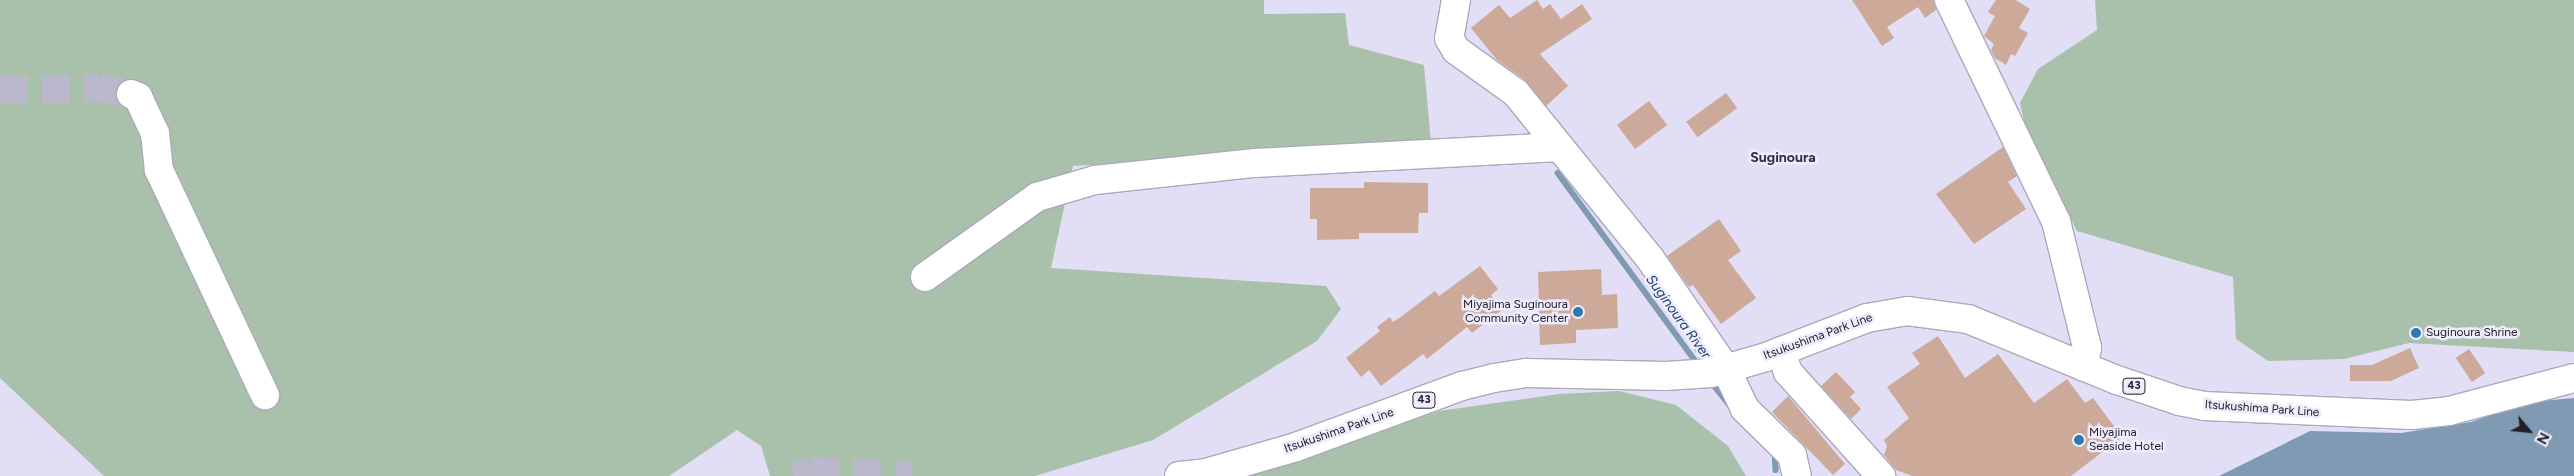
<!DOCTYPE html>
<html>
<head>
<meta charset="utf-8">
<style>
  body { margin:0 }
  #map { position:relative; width:2574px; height:476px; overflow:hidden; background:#e1def5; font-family:Figtree,sans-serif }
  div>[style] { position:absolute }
  .green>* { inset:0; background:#a9c0aa }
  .water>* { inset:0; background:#819ab3 }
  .stream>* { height:5.5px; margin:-2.75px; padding:0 2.75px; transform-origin:2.75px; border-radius:2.75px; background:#819ab3 }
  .building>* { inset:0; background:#cda999; transform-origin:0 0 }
  .minor-tunnel>* { height:28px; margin-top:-14px; transform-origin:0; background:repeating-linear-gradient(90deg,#bbb8cc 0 28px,transparent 0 42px) }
  .major-tunnel>* { height:28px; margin-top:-14px; transform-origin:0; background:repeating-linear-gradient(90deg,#bbb8cc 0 28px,transparent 0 42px) }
  .roads { filter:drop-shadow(1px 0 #aba8bd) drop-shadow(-1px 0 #aba8bd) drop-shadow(0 1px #aba8bd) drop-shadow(0 -1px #aba8bd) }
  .minor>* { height:28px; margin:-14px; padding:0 14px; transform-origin:14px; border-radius:14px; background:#fff }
  .major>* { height:28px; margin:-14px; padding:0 14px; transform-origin:14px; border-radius:14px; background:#fff }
  .dots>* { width:14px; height:14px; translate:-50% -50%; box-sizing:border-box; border:2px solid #efecfe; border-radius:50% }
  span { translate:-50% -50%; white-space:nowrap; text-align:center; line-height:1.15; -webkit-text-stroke:5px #efecfe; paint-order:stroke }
  .shield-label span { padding:1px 4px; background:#efecfe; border:1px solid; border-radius:4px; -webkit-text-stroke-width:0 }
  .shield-label { font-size:11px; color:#212028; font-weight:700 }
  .poi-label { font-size:12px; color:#212028 }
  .right { translate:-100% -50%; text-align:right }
  .left { translate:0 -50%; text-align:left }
  .street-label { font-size:12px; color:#212028 }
  .neighbourhood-label { font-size:14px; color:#312e3f; font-weight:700 }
  .water-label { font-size:14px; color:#1a4266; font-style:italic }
  .north { position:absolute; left:2504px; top:406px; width:50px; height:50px; -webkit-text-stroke:4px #efecfe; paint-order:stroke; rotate:118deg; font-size:14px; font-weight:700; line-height:20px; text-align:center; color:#212028 }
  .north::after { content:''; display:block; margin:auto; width:18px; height:22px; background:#212028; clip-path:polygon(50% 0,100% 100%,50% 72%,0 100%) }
</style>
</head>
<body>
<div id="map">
  <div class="green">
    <i style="clip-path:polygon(0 0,1264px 0,1264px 14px,1345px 13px,1349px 45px,1424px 65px,1431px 144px,1073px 166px,1051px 268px,1326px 286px,1341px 309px,1317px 341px,1153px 440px,1035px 476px,770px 476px,761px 446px,737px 430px,669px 476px,104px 476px,0 378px)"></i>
    <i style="clip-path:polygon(2095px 0,2574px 0,2574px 352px,2409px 343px,2344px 359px,2268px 361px,2236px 339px,2233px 277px,2077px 231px,2027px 134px,2020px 103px,2038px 69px,2097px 30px)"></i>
    <i style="clip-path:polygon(1619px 391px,1676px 405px,1728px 446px,1746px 476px,1251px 476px,1439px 411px,1559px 394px)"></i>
  </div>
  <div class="water">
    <i style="clip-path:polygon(2574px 398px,2574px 476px,2219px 476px,2310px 431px,2401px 433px,2471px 422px,2528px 402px)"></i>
  </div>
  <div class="stream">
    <i style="left:1558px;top:173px;width:240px;rotate:53.8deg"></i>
    <i style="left:1710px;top:380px;width:36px;rotate:52deg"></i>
    <i style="left:1775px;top:450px;width:20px;rotate:87deg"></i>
  </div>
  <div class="building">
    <i style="clip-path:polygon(1537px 0,1543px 9px,1550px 4px,1561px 19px,1582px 4px,1592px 19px,1540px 54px,1568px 86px,1546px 106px,1525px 80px,1497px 60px,1471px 28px,1499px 5px,1510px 18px)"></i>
    <i style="clip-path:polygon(1852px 0,1934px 0,1936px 10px,1925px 18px,1918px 7px,1887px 27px,1894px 38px,1882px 46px)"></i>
    <i style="clip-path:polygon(1996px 0,2016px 0,2030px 9px,2019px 28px,2028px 33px,2015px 56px,2011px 54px,2006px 65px,1995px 58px,1991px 50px,1994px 44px,1984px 36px,1995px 16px,1988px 12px)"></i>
    <i style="left:1726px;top:93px;width:19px;height:49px;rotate:54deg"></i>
    <i style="left:1649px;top:101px;width:30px;height:40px;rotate:53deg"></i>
    <i style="clip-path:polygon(2003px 147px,2017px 176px,2008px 182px,2026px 209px,1974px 244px,1936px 194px)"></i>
    <i style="clip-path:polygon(1364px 182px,1428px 183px,1428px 213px,1419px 213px,1418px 233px,1359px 233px,1359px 239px,1317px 240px,1317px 219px,1310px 219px,1310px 188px,1364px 188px)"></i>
    <i style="clip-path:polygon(1719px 219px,1741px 251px,1728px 260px,1756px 298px,1721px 324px,1693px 285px,1689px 287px,1667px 256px)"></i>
    <i style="clip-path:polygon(1480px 266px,1498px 289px,1491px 295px,1502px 310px,1472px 333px,1467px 327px,1427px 359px,1423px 354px,1381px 386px,1369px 370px,1361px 377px,1346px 358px,1380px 331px,1377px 327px,1390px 317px,1393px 322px,1402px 316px,1435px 291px,1439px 296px)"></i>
    <i style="clip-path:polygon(1601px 269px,1602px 295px,1617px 294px,1618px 328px,1576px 330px,1576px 343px,1540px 345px,1538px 272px)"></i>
    <i style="clip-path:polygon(1938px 336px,1965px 378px,1998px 354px,2034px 403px,2067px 379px,2085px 403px,2093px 398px,2122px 437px,2071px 476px,1912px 476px,1896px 470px,1884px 455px,1887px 446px,1884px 440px,1909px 418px,1887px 387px,1920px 364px,1912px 353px)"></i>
    <i style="clip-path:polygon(2410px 348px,2419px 368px,2391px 381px,2350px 381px,2350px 365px,2372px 365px)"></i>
    <i style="left:2469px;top:349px;width:29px;height:16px;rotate:56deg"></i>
    <i style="clip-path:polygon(1836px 372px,1855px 392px,1850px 397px,1861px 409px,1851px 419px,1821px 386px)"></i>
    <i style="clip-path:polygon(1788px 396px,1845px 464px,1833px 475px,1772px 412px)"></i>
  </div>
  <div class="minor-tunnel">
    <i style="left:0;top:90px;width:99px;rotate:-1.2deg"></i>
    <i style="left:99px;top:88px;width:33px;rotate:11deg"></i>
  </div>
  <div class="major-tunnel">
    <i style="left:794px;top:476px;width:18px;rotate:-16deg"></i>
    <i style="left:811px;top:471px;width:101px;rotate:2.8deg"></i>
  </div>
  <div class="roads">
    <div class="minor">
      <i style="left:1456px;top:0;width:39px;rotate:100deg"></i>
      <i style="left:1449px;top:38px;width:14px;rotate:60deg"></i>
      <i style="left:1456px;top:50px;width:74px;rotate:35.6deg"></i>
      <i style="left:1516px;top:93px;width:211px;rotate:51deg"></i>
      <i style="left:1649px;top:257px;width:136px;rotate:55.5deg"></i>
      <i style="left:1726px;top:369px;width:44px;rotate:64.6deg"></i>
      <i style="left:1745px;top:409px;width:66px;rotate:44.4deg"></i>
      <i style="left:1792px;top:455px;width:22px;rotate:77deg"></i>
      <i style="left:1949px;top:0;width:246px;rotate:64.2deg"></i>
      <i style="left:2056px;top:221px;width:130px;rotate:76.2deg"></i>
      <i style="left:2087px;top:347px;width:20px;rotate:99deg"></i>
      <i style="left:131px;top:94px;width:8px;rotate:23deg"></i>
      <i style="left:138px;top:97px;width:40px;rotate:65deg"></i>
      <i style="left:155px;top:133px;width:37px;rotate:84deg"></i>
      <i style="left:159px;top:170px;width:249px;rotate:64.8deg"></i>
      <i style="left:925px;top:277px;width:138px;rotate:-35.5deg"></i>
      <i style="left:1037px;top:197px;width:60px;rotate:-16.3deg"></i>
      <i style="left:1095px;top:180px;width:161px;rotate:-6.1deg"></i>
      <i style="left:1255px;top:163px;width:305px;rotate:-3deg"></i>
      <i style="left:1781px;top:351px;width:22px;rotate:72deg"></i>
      <i style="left:1788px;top:372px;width:140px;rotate:48.2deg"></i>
    </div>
    <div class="major">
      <i style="left:1179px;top:476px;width:27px;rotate:-6deg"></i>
      <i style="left:1206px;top:473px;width:94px;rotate:-16.1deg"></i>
      <i style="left:1296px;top:447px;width:177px;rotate:-20.2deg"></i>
      <i style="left:1462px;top:386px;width:33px;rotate:-14deg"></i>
      <i style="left:1494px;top:378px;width:33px;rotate:-9deg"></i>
      <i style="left:1527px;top:373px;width:139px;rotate:1.2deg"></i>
      <i style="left:1666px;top:376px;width:45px;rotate:-3.8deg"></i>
      <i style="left:1711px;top:373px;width:57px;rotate:-16.2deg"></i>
      <i style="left:1766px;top:357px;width:108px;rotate:-21.1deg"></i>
      <i style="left:1867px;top:318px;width:41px;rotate:-9.9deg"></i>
      <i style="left:1907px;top:311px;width:62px;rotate:7.5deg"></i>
      <i style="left:1968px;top:319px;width:161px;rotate:22.3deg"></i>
      <i style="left:2117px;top:380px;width:65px;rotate:18.7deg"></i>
      <i style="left:2179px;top:401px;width:25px;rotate:11deg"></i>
      <i style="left:2204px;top:406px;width:208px;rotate:2.5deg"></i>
      <i style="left:2412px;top:415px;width:37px;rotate:-6deg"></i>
      <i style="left:2449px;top:411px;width:129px;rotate:-14.8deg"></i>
    </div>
  </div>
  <div class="dots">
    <i style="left:1578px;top:312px;background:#3079ad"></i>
    <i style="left:2416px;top:333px;background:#3079ad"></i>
    <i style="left:2079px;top:440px;background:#3079ad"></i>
  </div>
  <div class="shield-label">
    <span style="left:2134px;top:386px">43</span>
    <span style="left:1424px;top:400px">43</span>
  </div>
  <div class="poi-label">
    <span class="right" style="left:1568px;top:312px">Miyajima Suginoura<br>Community Center</span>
    <span class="left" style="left:2426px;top:333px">Suginoura Shrine</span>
    <span class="left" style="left:2089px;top:440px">Miyajima<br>Seaside Hotel</span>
  </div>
  <div class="street-label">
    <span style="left:1818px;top:337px;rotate:-20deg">Itsukushima Park Line</span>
    <span style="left:2262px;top:409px;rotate:4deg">Itsukushima Park Line</span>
    <span style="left:1339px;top:431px;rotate:-19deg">Itsukushima Park Line</span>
  </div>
  <div class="neighbourhood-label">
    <span style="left:1783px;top:158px">Suginoura</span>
  </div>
  <div class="water-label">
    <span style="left:1678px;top:317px;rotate:54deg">Suginoura River</span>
  </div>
  <div class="north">N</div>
</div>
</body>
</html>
